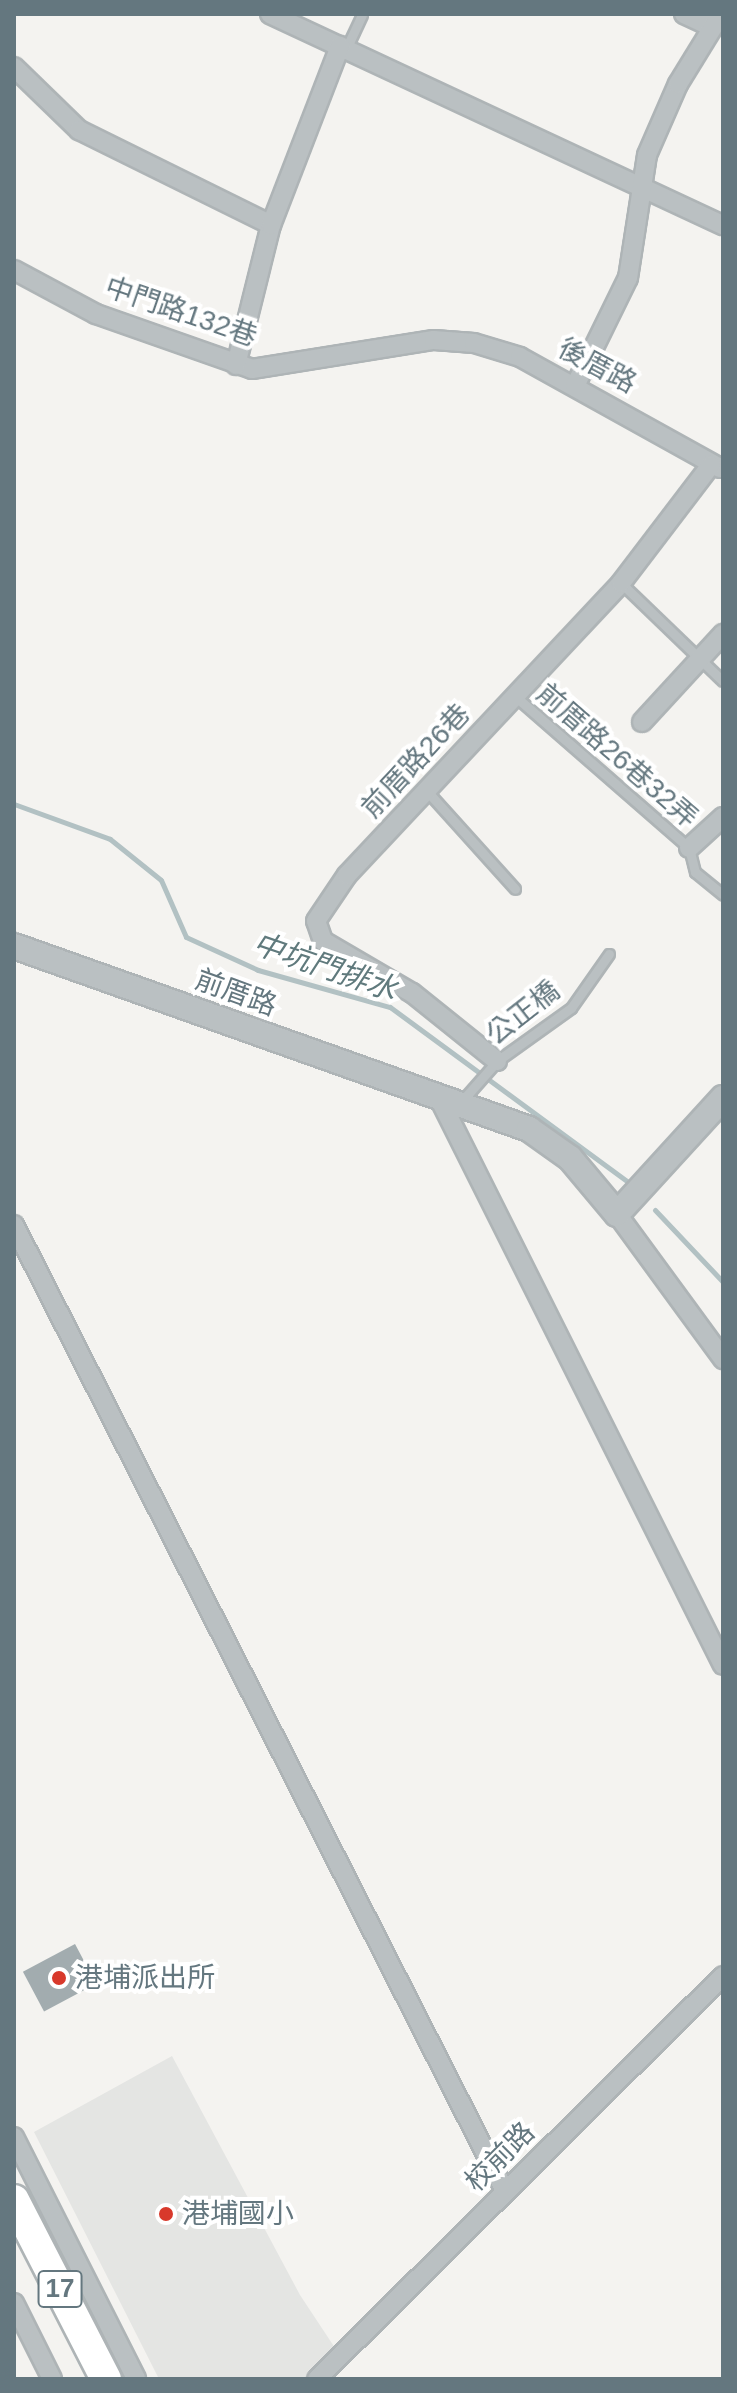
<!DOCTYPE html>
<html>
<head>
<meta charset="utf-8">
<style>
  body { margin:0 }
  #map { position:relative; width:737px; height:2393px; overflow:hidden; background:#f4f3f0; font-family:Arial,"Noto Sans TC",sans-serif }
  div>[style] { position:absolute }
  .built>* { inset:0; background:#e4e5e3 }
  .stream>* { height:5px; margin:-2.5px; padding:0 2.5px; transform-origin:2.5px; border-radius:2.5px; background:#b2c1c3 }
  .building>* { inset:0; background:#a2acaf; transform-origin:0 0 }
  .roads { filter:drop-shadow(2px 0 #aeb4b6) drop-shadow(-2px 0 #aeb4b6) drop-shadow(0 2px #aeb4b6) drop-shadow(0 -2px #aeb4b6) }
  .service>* { height:9px; margin:-4.5px; padding:0 4.5px; transform-origin:4.5px; border-radius:4.5px; background:#bac0c2 }
  .minor>* { height:18px; margin:-9px; padding:0 9px; transform-origin:9px; border-radius:9px; background:#bac0c2 }
  .tertiary>* { height:24px; margin:-12px; padding:0 12px; transform-origin:12px; border-radius:12px; background:#bac0c2 }
  .primary>* { height:30px; margin:-15px; padding:0 15px; transform-origin:15px; border-radius:15px; background:#fff }
  .dots>* { width:22px; height:22px; translate:-50% -50%; box-sizing:border-box; border:4px solid #fff; border-radius:50% }
  span { translate:-50% -50%; white-space:nowrap; text-align:center; line-height:1.15; -webkit-text-stroke:8px #fff; paint-order:stroke }
  .shield-label span { padding:2px 6px; background:#fff; border:2px solid; border-radius:6px; -webkit-text-stroke-width:0 }
  .shield-label { font-size:26px; color:#64777f; font-weight:700 }
  .street-label { font-size:28px; color:#64777f }
  .poi-label { font-size:28px; color:#64777f }
  .left { translate:0 -50%; text-align:left }
  .water-label { font-size:30px; color:#607a7d; font-style:italic }
  .frame { position:absolute; inset:0; border:16px solid #64777f; pointer-events:none }
</style>
</head>
<body>
<div id="map">
  <div class="built">
    <i style="clip-path:polygon(172px 2056px,300px 2295px,339px 2354px,311px 2379px,159px 2379px,34px 2132px)"></i>
  </div>
  <div class="stream">
    <i style="left:14px;top:804px;width:102px;rotate:20deg"></i>
    <i style="left:110px;top:839px;width:65px;rotate:38.8deg"></i>
    <i style="left:161px;top:880px;width:62px;rotate:66.3deg"></i>
    <i style="left:186px;top:937px;width:79px;rotate:24.6deg"></i>
    <i style="left:258px;top:970px;width:137px;rotate:15.7deg"></i>
    <i style="left:390px;top:1007px;width:298px;rotate:36.3deg"></i>
    <i style="left:655px;top:1210px;width:99px;rotate:46.6deg"></i>
  </div>
  <div class="building">
    <i style="left:75px;top:1944px;width:45px;height:59px;rotate:62deg"></i>
  </div>
  <div class="roads">
    <div class="service">
      <i style="left:346px;top:49px;width:38px;rotate:-65deg"></i>
      <i style="left:621px;top:583px;width:141px;rotate:43.9deg"></i>
      <i style="left:516px;top:697px;width:230px;rotate:41.1deg"></i>
      <i style="left:689px;top:848px;width:25px;rotate:76deg"></i>
      <i style="left:695px;top:872px;width:36px;rotate:39deg"></i>
      <i style="left:426px;top:790px;width:133px;rotate:48deg"></i>
      <i style="left:461px;top:1102px;width:55px;rotate:-48.7deg"></i>
      <i style="left:497px;top:1061px;width:91px;rotate:-35.6deg"></i>
      <i style="left:571px;top:1008px;width:66px;rotate:-54.9deg"></i>
    </div>
    <div class="minor">
      <i style="left:270px;top:14px;width:500px;rotate:25deg"></i>
      <i style="left:684px;top:14px;width:31px;rotate:25deg"></i>
      <i style="left:14px;top:67px;width:91px;rotate:44.1deg"></i>
      <i style="left:79px;top:130px;width:214px;rotate:26.3deg"></i>
      <i style="left:14px;top:270px;width:93px;rotate:28.2deg"></i>
      <i style="left:96px;top:314px;width:165px;rotate:19.4deg"></i>
      <i style="left:252px;top:369px;width:184px;rotate:-9.1deg"></i>
      <i style="left:434px;top:340px;width:40px;rotate:4.3deg"></i>
      <i style="left:474px;top:343px;width:48px;rotate:16.9deg"></i>
      <i style="left:520px;top:357px;width:229px;rotate:29deg"></i>
      <i style="left:236px;top:365px;width:144px;rotate:-76deg"></i>
      <i style="left:271px;top:225px;width:192px;rotate:-68.9deg"></i>
      <i style="left:575px;top:386px;width:120px;rotate:-63.9deg"></i>
      <i style="left:628px;top:278px;width:124px;rotate:-81.2deg"></i>
      <i style="left:647px;top:155px;width:77px;rotate:-66.4deg"></i>
      <i style="left:678px;top:84px;width:82px;rotate:-58.4deg"></i>
      <i style="left:642px;top:722px;width:120px;rotate:-47.4deg"></i>
      <i style="left:689px;top:848px;width:46px;rotate:-42.4deg"></i>
      <i style="left:497px;top:1061px;width:109px;rotate:-141.3deg"></i>
      <i style="left:412px;top:993px;width:103px;rotate:-149.7deg"></i>
      <i style="left:323px;top:941px;width:21px;rotate:-109deg"></i>
      <i style="left:316px;top:921px;width:55px;rotate:-56deg"></i>
      <i style="left:347px;top:875px;width:400px;rotate:-46.8deg"></i>
      <i style="left:621px;top:583px;width:148px;rotate:-52.7deg"></i>
      <i style="left:438px;top:1096px;width:636px;rotate:63.39deg"></i>
      <i style="left:617px;top:1214px;width:180px;rotate:53.8deg"></i>
      <i style="left:14px;top:1225px;width:1084px;rotate:63.06deg"></i>
      <i style="left:14px;top:2137px;width:271px;rotate:63.2deg"></i>
      <i style="left:14px;top:2303px;width:85px;rotate:63.4deg"></i>
      <i style="left:317px;top:2379px;width:572px;rotate:-44.79deg"></i>
    </div>
    <div class="tertiary">
      <i style="left:14px;top:946px;width:547px;rotate:19.56deg"></i>
      <i style="left:529px;top:1129px;width:50px;rotate:35.3deg"></i>
      <i style="left:570px;top:1158px;width:73px;rotate:50deg"></i>
      <i style="left:617px;top:1214px;width:157px;rotate:-47.6deg"></i>
    </div>
    <div class="primary">
      <i style="left:14px;top:2200px;width:201px;rotate:62.8deg"></i>
    </div>
  </div>
  <div class="dots">
    <i style="left:59px;top:1978px;background:#d8392b"></i>
    <i style="left:166px;top:2214px;background:#d8392b"></i>
  </div>
  <div class="shield-label">
    <span style="left:60px;top:2289px">17</span>
  </div>
  <div class="street-label">
    <span style="left:181px;top:312px;rotate:19deg">中門路132巷</span>
    <span style="left:597px;top:366px;rotate:28deg">後厝路</span>
    <span style="left:617px;top:756px;rotate:41deg">前厝路26巷32弄</span>
    <span style="left:416px;top:761px;rotate:-47deg">前厝路26巷</span>
    <span style="left:236px;top:993px;rotate:20deg">前厝路</span>
    <span style="left:523px;top:1013px;rotate:-38deg">公正橋</span>
    <span style="left:500px;top:2157px;rotate:-45deg">校前路</span>
  </div>
  <div class="poi-label">
    <span class="left" style="left:75px;top:1978px">港埔派出所</span>
    <span class="left" style="left:182px;top:2214px">港埔國小</span>
  </div>
  <div class="water-label">
    <span style="left:325px;top:967px;rotate:19deg">中坑門排水</span>
  </div>
  <div class="frame"></div>
</div>
</body>
</html>
